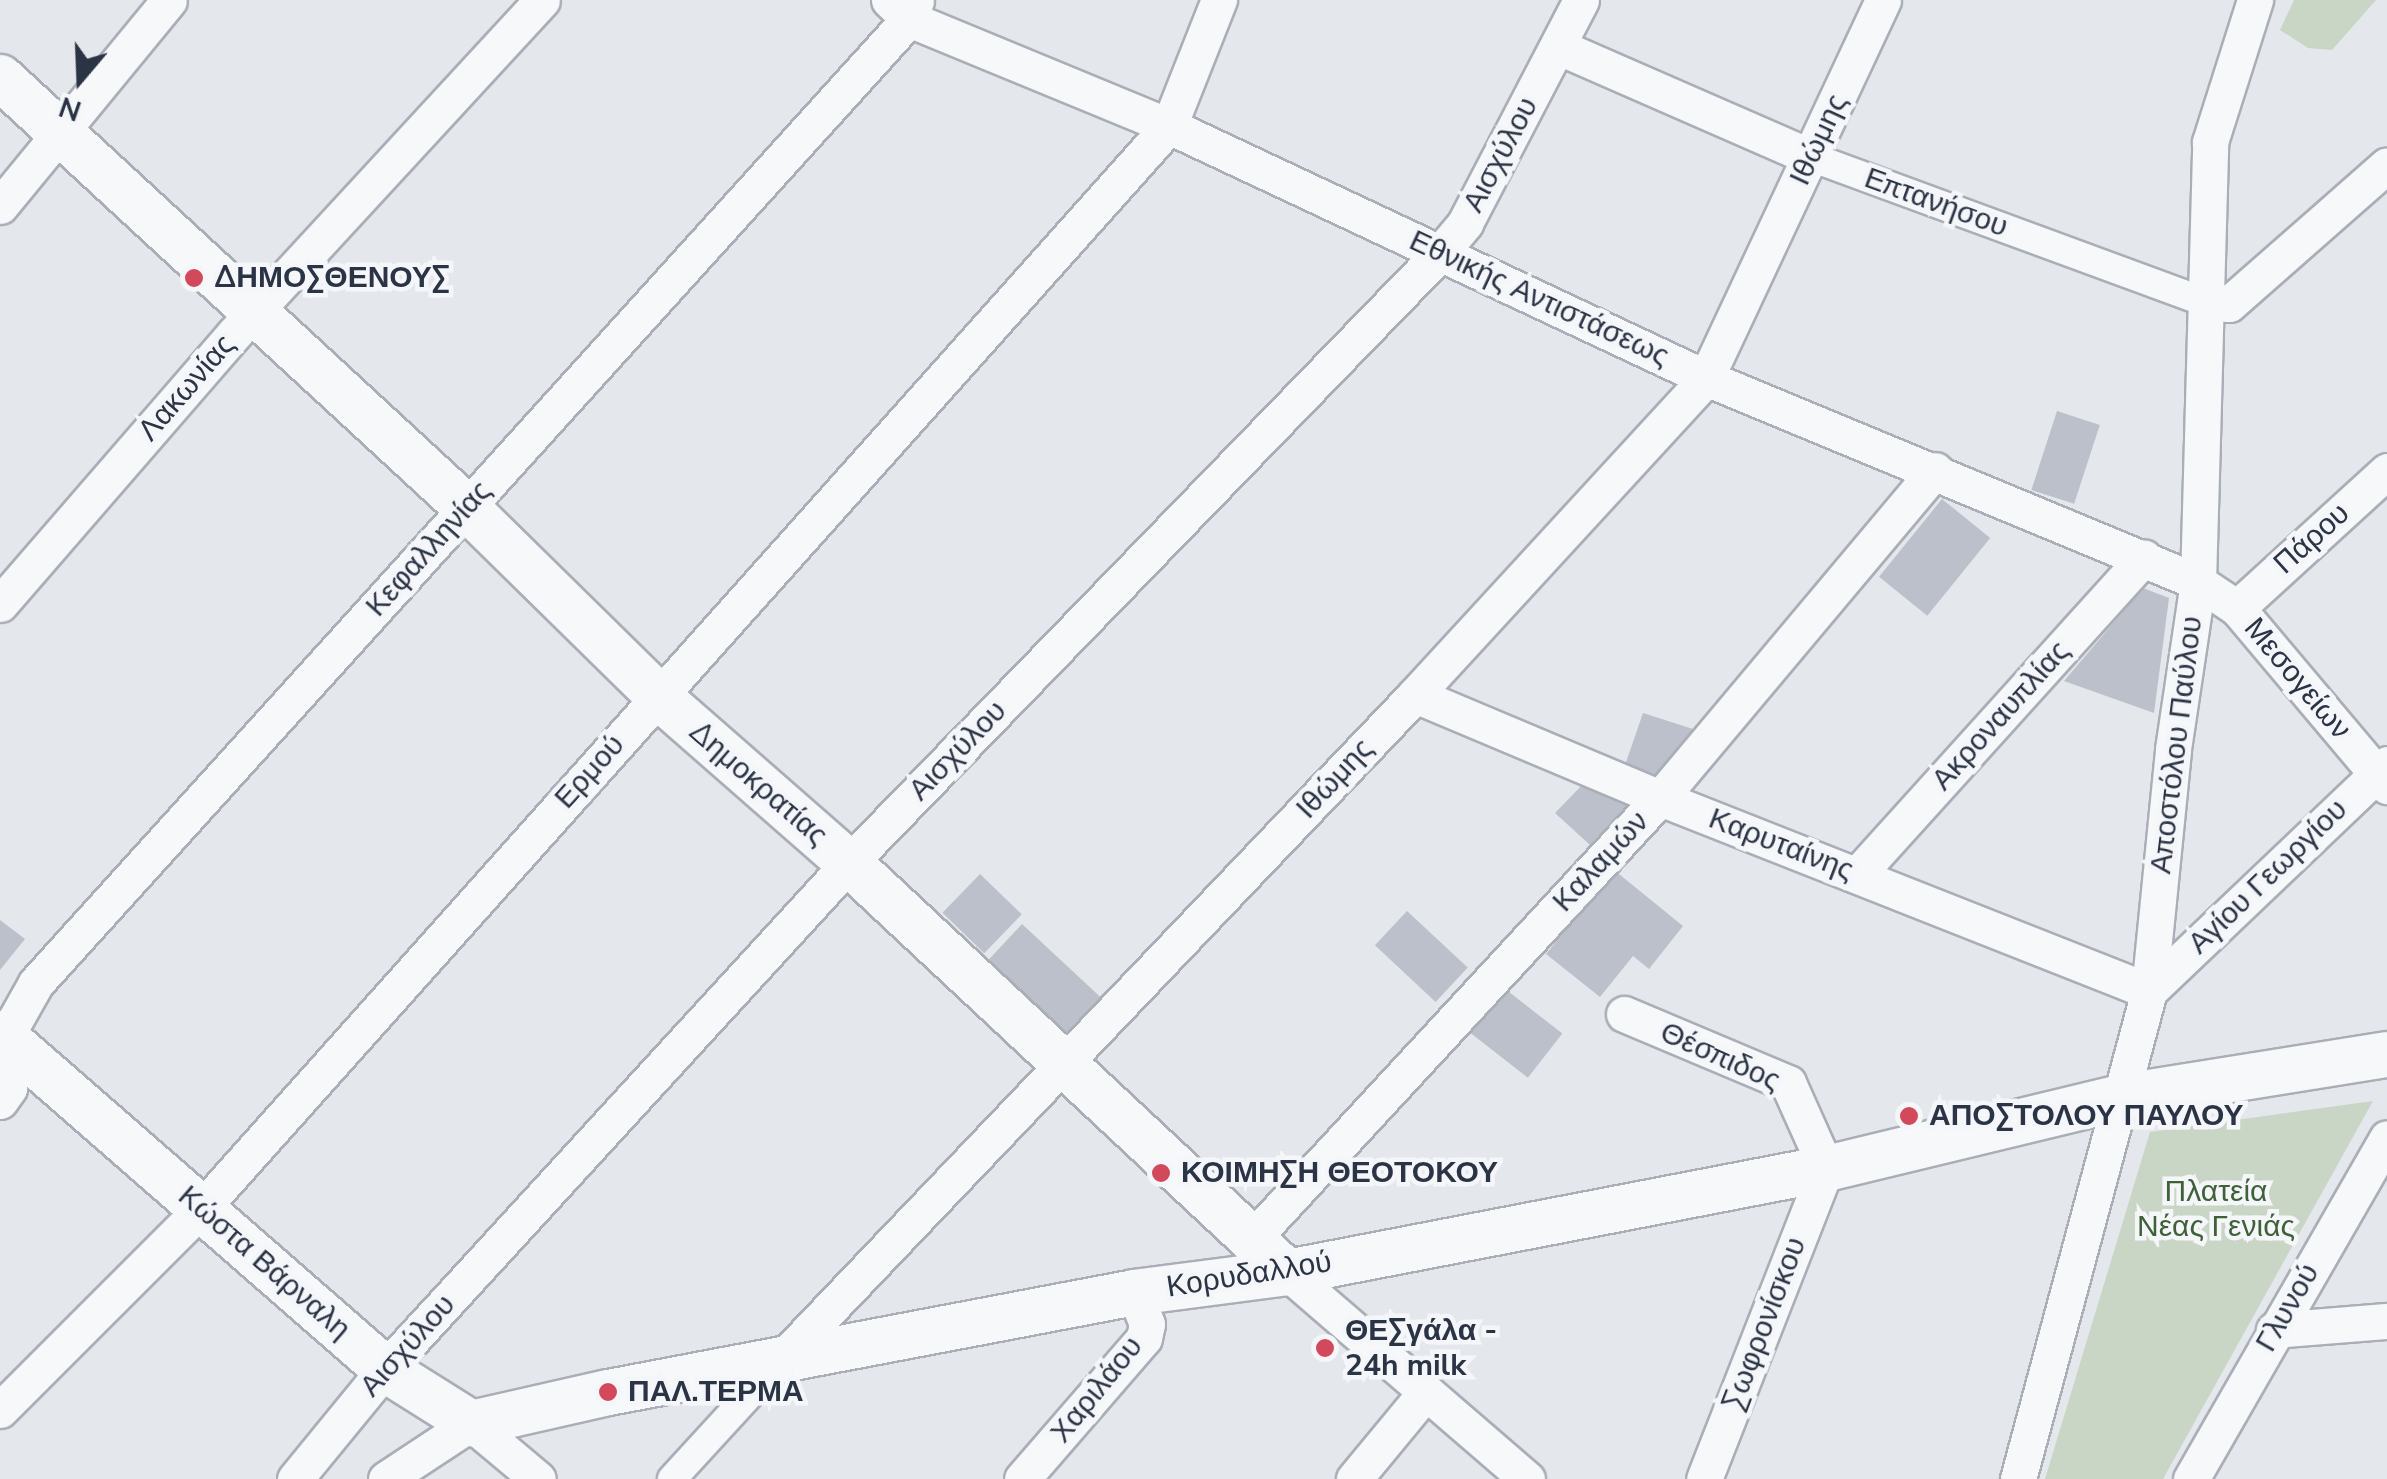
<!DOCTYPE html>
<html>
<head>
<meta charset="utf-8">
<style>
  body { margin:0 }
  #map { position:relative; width:2387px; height:1479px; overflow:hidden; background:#e4e7ec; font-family:"Nunito Sans",sans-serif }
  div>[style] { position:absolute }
  .green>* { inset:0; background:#c9d6c5 }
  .building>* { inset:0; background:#bbc0ca; transform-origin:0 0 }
  .roads { filter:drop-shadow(2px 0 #a9aeb7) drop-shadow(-2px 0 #a9aeb7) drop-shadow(0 2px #a9aeb7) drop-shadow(0 -2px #a9aeb7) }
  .pedestrian>* { height:28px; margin:-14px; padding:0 14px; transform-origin:14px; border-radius:14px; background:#f7f8fa }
  .minor>* { height:35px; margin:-17.5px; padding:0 17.5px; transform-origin:17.5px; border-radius:17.5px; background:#f7f8fa }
  .tertiary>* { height:45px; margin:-22.5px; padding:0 22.5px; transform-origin:22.5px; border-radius:22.5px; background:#f7f8fa }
  .dots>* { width:28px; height:28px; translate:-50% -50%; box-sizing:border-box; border:5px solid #f4f6f9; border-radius:50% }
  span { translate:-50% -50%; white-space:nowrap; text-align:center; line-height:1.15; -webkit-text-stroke:9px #f4f6f9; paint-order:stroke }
  .street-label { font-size:30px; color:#2b3445 }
  .poi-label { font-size:30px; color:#2b3445; font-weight:700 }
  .left { translate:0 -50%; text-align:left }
  .park-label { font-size:30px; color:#3f6138 }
  .north { position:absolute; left:30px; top:30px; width:100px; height:100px; -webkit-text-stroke:8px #f4f6f9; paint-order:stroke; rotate:199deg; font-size:28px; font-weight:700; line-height:40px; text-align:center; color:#2b3445 }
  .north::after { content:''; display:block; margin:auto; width:35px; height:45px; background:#2b3445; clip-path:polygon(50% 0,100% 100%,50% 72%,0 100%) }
</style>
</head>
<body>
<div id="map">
  <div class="green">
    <i style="clip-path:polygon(2294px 0,2376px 0,2332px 50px,2308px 48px,2280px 30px)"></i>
    <i style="clip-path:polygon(2373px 1101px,2163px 1479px,2045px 1479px,2150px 1132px)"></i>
  </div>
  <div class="building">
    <i style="left:2057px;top:411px;width:45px;height:83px;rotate:18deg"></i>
    <i style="left:1942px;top:499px;width:62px;height:100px;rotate:39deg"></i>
    <i style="clip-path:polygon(2143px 588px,2169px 598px,2154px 713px,2064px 681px)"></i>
    <i style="clip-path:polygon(1643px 713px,1696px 730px,1655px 777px,1624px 768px)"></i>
    <i style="clip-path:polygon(1585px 782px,1634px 798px,1590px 845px,1555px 813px)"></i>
    <i style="clip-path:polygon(1614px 870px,1683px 926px,1649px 969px,1633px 956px,1600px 997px,1546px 954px)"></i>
    <i style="left:980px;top:874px;width:58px;height:54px;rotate:44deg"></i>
    <i style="left:1407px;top:911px;width:83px;height:47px;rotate:43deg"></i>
    <i style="clip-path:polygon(0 920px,25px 939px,0 970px)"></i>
    <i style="left:1022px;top:924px;width:117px;height:50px;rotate:43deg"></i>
    <i style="left:1504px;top:988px;width:74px;height:56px;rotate:38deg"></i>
  </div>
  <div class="roads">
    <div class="pedestrian">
      <i style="left:1811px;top:157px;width:421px;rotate:20.2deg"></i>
      <i style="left:672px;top:1479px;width:160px;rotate:-47.5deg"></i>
    </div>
    <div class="minor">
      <i style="left:889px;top:0;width:28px;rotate:44deg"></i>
      <i style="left:909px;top:19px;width:281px;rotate:22.4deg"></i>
      <i style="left:1169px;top:126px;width:593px;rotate:25.14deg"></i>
      <i style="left:1706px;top:378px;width:533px;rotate:22.52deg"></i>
      <i style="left:2198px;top:582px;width:47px;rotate:33.7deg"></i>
      <i style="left:2237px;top:608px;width:233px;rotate:49.9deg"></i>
      <i style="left:1559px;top:47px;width:275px;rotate:23.6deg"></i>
      <i style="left:0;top:206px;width:266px;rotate:-50.6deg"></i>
      <i style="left:2206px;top:302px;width:23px;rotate:5deg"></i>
      <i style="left:2229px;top:304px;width:210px;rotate:-41.3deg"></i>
      <i style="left:0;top:604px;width:357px;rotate:-49.1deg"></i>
      <i style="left:234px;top:334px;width:454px;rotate:-47.3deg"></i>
      <i style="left:2237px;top:608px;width:203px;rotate:-42.4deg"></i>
      <i style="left:1415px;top:695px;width:266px;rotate:22.8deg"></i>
      <i style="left:1660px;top:798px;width:526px;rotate:21.54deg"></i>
      <i style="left:2149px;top:991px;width:329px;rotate:-43.6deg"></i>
      <i style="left:1857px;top:875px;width:428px;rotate:-47.9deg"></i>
      <i style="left:1624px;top:1014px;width:178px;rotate:22.8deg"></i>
      <i style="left:1788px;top:1083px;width:93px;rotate:65.9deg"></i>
      <i style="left:1826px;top:1168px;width:334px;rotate:111.4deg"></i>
      <i style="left:0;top:1101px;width:16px;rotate:-55deg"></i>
      <i style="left:9px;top:1088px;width:50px;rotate:-94.6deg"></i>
      <i style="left:5px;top:1038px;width:63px;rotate:-60.6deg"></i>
      <i style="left:36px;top:983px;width:1301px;rotate:-47.84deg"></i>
      <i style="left:909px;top:19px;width:19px;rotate:-69deg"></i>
      <i style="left:1252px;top:1239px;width:601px;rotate:-47.23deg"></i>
      <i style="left:1660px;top:798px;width:428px;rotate:-50deg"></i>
      <i style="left:1287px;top:1272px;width:317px;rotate:40.8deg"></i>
      <i style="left:2274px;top:1330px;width:113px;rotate:-4.6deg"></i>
      <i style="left:780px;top:1361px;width:920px;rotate:-46.36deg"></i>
      <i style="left:1415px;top:695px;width:430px;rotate:-47.4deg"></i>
      <i style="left:1706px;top:378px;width:417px;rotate:-64.9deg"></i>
      <i style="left:0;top:1410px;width:284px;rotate:-45deg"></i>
      <i style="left:201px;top:1209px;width:1453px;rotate:-48.21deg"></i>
      <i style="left:1169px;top:126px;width:136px;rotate:-68.4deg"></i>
      <i style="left:295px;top:1479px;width:142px;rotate:-50.7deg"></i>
      <i style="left:385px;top:1369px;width:687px;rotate:-47.48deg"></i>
      <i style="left:849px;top:863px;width:851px;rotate:-45.9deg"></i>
      <i style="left:1441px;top:252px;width:38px;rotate:-50deg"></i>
      <i style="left:1465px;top:223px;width:251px;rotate:-62.5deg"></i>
      <i style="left:386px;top:1479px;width:102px;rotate:-33.4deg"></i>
      <i style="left:471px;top:1423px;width:87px;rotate:39.9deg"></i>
      <i style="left:1022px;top:1479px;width:186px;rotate:-49.1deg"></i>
      <i style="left:1144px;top:1338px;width:14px;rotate:-78deg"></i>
      <i style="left:1147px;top:1324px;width:35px;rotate:-112deg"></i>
      <i style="left:1354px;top:1479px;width:113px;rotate:-50.4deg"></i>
      <i style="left:2018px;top:1479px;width:505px;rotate:-74.97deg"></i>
      <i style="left:2149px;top:991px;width:243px;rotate:-84.3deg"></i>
      <i style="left:2173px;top:749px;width:169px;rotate:-81.5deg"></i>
      <i style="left:2198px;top:582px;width:440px;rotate:-88.4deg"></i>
      <i style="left:2210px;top:142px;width:149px;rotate:-72.4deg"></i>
      <i style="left:2191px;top:1479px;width:393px;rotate:-60.1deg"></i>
    </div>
    <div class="tertiary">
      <i style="left:0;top:77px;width:634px;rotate:42.7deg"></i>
      <i style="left:466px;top:507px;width:269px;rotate:44.5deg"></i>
      <i style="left:658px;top:696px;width:254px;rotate:41.2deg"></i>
      <i style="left:849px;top:863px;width:599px;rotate:43.04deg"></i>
      <i style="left:0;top:1033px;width:511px;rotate:41.11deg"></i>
      <i style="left:385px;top:1369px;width:102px;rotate:32.1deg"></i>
      <i style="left:471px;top:1423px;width:140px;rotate:-12.8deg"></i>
      <i style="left:608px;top:1392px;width:535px;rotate:-10.76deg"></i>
      <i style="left:1134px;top:1292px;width:154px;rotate:-7.4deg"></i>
      <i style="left:1287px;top:1272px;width:549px;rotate:-10.92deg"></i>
      <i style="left:1826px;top:1168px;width:307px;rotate:-13.6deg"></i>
      <i style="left:2124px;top:1096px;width:266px;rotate:-9.1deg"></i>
    </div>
  </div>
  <div class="dots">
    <i style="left:194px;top:278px;background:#d1495b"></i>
    <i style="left:1909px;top:1116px;background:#d1495b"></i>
    <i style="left:1161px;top:1173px;background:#d1495b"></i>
    <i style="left:1325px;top:1348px;background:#d1495b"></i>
    <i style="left:608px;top:1392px;background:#d1495b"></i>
  </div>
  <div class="street-label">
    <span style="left:1819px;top:140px;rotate:-65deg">Ιθώμης</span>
    <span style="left:1501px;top:155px;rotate:-62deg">Αισχύλου</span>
    <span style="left:1936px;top:203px;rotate:20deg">Επτανήσου</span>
    <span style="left:1539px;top:299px;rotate:25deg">Εθνικής Αντιστάσεως</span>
    <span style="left:187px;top:388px;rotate:-49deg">Λακωνίας</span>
    <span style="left:2312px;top:539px;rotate:-42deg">Πάρου</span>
    <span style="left:429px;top:549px;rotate:-48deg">Κεφαλληνίας</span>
    <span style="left:2297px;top:679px;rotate:50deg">Μεσογείων</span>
    <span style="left:2001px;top:716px;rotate:-48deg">Ακροναυπλίας</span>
    <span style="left:2177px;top:745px;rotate:-83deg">Αποστόλου Παύλου</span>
    <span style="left:958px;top:751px;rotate:-46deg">Αισχύλου</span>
    <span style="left:590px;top:772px;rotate:-48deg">Ερμού</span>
    <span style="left:1335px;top:779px;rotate:-47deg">Ιθώμης</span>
    <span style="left:758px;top:784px;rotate:41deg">Δημοκρατίας</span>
    <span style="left:1781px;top:845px;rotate:21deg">Καρυταίνης</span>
    <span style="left:1601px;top:862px;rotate:-47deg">Καλαμών</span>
    <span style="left:2268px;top:877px;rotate:-44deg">Αγίου Γεωργίου</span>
    <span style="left:1720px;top:1057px;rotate:24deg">Θέσπιδος</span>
    <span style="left:264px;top:1263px;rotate:41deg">Κώστα Βάρναλη</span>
    <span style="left:1249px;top:1275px;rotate:-9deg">Κορυδαλλού</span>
    <span style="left:2288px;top:1308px;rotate:-60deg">Γλυνού</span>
    <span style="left:1765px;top:1324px;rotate:-69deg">Σωφρονίσκου</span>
    <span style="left:408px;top:1346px;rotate:-48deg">Αισχύλου</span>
    <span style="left:1097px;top:1390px;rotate:-51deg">Χαριλάου</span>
  </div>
  <div class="poi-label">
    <span class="left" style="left:214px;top:278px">ΔΗΜΟΣΘΕΝΟΥΣ</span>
    <span class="left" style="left:1929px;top:1116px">ΑΠΟΣΤΟΛΟΥ ΠΑΥΛΟΥ</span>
    <span class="left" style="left:1181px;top:1173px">ΚΟΙΜΗΣΗ ΘΕΟΤΟΚΟΥ</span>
    <span class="left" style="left:1345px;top:1348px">ΘΕΣγάλα -<br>24h milk</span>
    <span class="left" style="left:628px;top:1392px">ΠΑΛ.ΤΕΡΜΑ</span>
  </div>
  <div class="park-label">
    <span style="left:2216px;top:1209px">Πλατεία<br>Νέας Γενιάς</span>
  </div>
  <div class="north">N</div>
</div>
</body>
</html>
